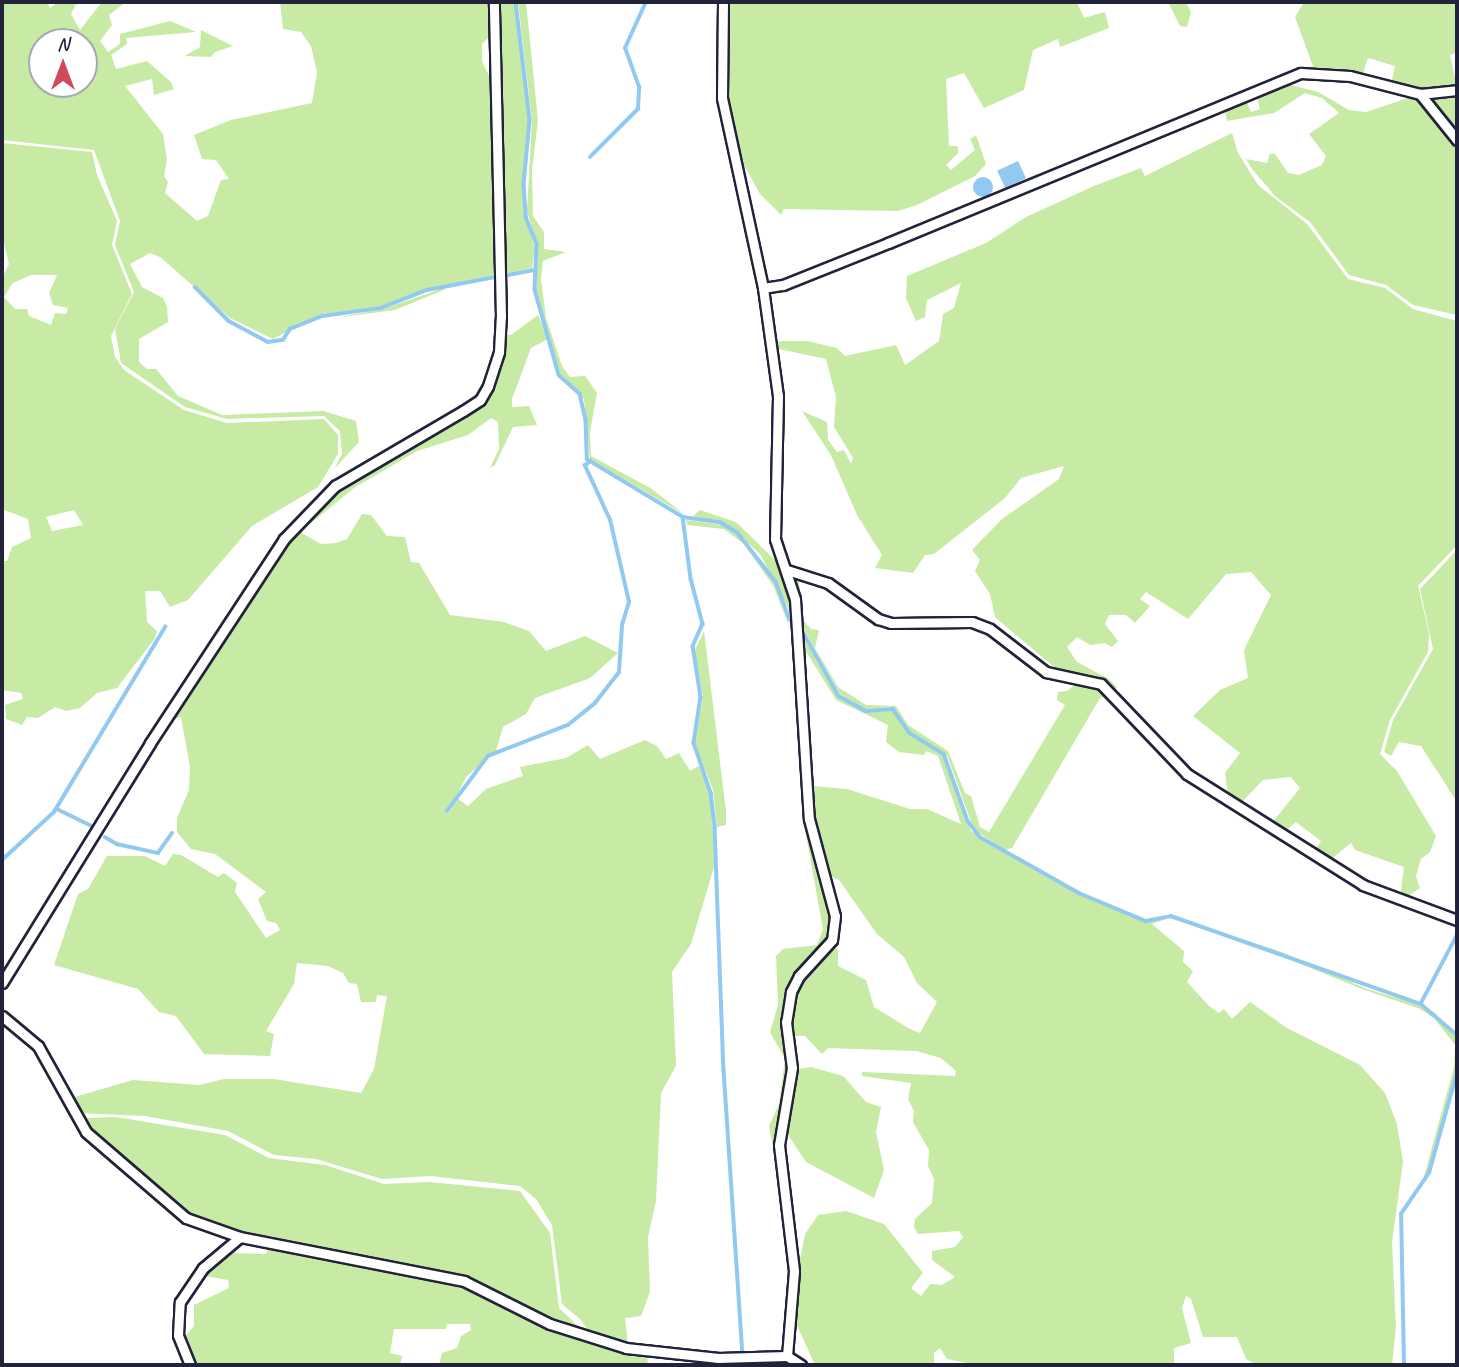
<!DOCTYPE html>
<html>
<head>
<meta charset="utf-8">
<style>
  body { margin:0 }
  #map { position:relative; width:1459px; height:1367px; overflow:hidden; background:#fff; font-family:Caveat,sans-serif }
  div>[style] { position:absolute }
  .green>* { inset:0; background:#c7eaa4 }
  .water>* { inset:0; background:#92c9f1; transform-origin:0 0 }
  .round { border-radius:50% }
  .stream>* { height:3.5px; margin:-1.75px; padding:0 1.75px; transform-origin:1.75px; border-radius:1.75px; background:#92c9f1 }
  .roads { filter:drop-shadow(2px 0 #22223b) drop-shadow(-2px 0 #22223b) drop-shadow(0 2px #22223b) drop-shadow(0 -2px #22223b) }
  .street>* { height:9px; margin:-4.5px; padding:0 4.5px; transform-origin:4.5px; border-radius:4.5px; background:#fff }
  span { translate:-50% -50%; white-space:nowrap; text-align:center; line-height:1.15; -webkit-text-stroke:7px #fff; paint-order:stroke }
  .frame { position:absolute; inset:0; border:4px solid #22223b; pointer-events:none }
  .north { position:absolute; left:28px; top:28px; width:70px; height:70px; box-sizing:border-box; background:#fff; border:2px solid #a7a7b1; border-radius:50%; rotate:0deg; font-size:19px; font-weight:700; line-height:28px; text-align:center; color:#22223b }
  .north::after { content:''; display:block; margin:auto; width:24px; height:32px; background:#d1495b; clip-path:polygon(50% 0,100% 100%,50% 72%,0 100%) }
</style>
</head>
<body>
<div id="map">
  <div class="green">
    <i style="clip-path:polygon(evenodd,2px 2px,47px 2px,50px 8px,58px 2px,77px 2px,71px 14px,80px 30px,102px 2px,126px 2px,109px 15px,112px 25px,100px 41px,108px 52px,120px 44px,120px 34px,170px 21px,196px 32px,126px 38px,127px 44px,111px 55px,116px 69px,147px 61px,171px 82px,174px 89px,154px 95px,152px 79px,125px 86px,163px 134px,167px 160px,164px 176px,168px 182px,165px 193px,197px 221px,208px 216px,221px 180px,229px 179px,216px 160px,202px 159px,194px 135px,231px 120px,312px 103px,317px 72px,311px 46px,301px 32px,283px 29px,280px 2px,490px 2px,490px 36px,482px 44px,482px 61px,491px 80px,495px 275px,426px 289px,379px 307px,321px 314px,273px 339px,230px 318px,160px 257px,150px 253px,130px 264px,142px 287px,163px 298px,167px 307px,168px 322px,139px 339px,139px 362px,147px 369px,156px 369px,178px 396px,222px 415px,323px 411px,356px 421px,359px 442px,334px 469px,342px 454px,340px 431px,324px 416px,227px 419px,185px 407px,121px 363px,115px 329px,134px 292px,115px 245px,120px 221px,94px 150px,2px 140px,2px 2px,42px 42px,84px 42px,84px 84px,42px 84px,42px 42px)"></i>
    <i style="clip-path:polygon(498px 2px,514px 2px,529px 122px,523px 208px,535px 248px,532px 268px,503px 274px)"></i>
    <i style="clip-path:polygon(518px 2px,526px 2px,538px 120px,532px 170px,533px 216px,544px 232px,544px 249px,566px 252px,543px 261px,541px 279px,546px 318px,562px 366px,570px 377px,585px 376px,597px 393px,590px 432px,591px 456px,652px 489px,685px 515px,590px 459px,584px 399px,560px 373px,555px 359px,536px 290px,538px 248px,527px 211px,532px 120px)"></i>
    <i style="clip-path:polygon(724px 2px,1077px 2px,1084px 18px,1105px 12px,1109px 28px,1060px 47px,1058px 39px,1033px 50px,1024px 90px,984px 108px,964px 73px,946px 79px,949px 146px,958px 146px,958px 153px,946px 165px,951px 170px,975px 150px,970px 139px,976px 135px,986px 164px,975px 176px,917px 205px,898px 211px,784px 209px,781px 215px,760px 194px,744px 165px,765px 275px,754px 245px,722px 79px)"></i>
    <i style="clip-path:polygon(1168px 2px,1186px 2px,1191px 12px,1187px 27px,1180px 26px)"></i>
    <i style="clip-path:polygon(1304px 2px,1457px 2px,1457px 52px,1450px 55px,1457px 87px,1421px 93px,1391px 84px,1395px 66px,1368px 58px,1362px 76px,1314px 69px,1295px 17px)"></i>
    <i style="clip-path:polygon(201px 30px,233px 46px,215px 52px,211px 57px,185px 56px,200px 47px)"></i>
    <i style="clip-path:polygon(1287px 84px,1318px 92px,1349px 110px,1366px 112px,1411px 97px,1420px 99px,1450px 134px,1457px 146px,1457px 315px,1413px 305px,1386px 285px,1349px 275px,1310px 222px,1276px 197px,1252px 169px,1246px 159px,1267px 163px,1270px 154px,1275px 154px,1288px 173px,1299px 175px,1322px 165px,1326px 156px,1309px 134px,1339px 113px,1322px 98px,1305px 93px,1274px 113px,1227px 121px,1225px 111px,1247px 102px,1251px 112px,1260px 109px,1257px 97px)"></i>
    <i style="clip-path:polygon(1457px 93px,1457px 130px,1431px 96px)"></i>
    <i style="clip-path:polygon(1232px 133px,1238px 153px,1258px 185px,1307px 224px,1348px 279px,1385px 288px,1413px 309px,1457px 321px,1457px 545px,1418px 586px,1429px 633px,1428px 652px,1390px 720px,1380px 754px,1397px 771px,1436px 836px,1430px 852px,1421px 859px,1416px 876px,1420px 888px,1405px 898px,1400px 897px,1404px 867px,1355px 850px,1351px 843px,1330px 860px,1314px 851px,1321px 841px,1296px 822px,1286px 831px,1272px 823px,1300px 788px,1291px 777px,1263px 780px,1241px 803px,1228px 795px,1225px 773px,1240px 753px,1193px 716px,1220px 690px,1248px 678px,1244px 650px,1271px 595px,1251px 572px,1226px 574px,1188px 619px,1146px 592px,1140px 599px,1150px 606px,1135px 623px,1126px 615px,1109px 615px,1105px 624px,1118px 641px,1112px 647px,1105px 643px,1090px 645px,1077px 637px,1067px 647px,1077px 662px,1109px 679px,1117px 687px,1113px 691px,1103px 682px,1060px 672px,995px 617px,990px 594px,975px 571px,980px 560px,972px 550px,1002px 519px,1059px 479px,1064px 466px,1021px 478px,1005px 498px,934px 554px,925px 555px,913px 573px,875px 568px,882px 555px,857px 515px,831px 455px,802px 411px,827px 422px,828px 440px,837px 452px,844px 450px,851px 464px,853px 458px,834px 427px,836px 397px,826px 359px,774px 348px,773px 343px,783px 341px,807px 341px,837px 348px,845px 356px,896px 345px,905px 365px,939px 341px,943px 314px,954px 308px,961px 283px,927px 300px,925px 317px,916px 321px,906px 298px,907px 276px,986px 243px,1026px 217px,1094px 186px,1141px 168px,1145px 176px)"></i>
    <i style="clip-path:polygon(evenodd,2px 143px,92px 152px,97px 175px,117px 221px,112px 245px,132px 294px,111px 336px,115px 357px,124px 370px,184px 410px,227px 423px,324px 419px,338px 435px,338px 454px,318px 487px,252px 526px,188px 600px,170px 607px,160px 591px,145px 591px,147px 622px,157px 631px,155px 638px,117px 688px,97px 693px,80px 708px,66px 711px,55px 707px,38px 718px,27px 717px,22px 725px,6px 719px,5px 705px,23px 699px,21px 693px,2px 690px,2px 561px,7px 561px,12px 547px,31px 538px,28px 519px,2px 509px,2px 278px,9px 264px,2px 235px,2px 143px,31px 275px,57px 275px,49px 293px,53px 305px,68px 308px,66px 314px,55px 313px,51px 325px,29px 316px,27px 309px,15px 309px,4px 297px,13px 283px,31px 275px,2px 143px,74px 510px,83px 525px,52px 531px,46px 517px,74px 510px)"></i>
    <i style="clip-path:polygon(441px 289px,446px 289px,395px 310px,335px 318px,383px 309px)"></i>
    <i style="clip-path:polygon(538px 315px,548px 339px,531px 348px,512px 399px,512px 407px,529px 406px,537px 425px,513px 427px,495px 465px,490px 468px,499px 449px,498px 422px,491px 418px,468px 435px,417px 451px,354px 488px,300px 532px,321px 544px,336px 543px,347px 539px,362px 514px,371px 515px,387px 536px,405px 537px,411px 562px,419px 563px,450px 615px,504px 622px,529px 631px,546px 651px,585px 636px,618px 653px,590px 678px,535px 698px,526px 714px,503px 727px,496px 751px,466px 777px,447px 815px,458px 799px,468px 806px,486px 789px,523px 776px,520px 767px,566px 758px,588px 745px,600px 759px,645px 740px,657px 746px,666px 759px,679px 753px,690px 771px,699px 766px,706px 781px,712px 809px,714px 867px,691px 944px,672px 972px,676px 1066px,661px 1093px,656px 1201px,648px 1237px,650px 1292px,641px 1316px,625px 1318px,628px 1345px,592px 1336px,581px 1320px,562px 1304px,552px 1225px,536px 1199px,520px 1186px,431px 1176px,382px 1179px,316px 1159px,274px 1155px,228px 1131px,145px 1116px,77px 1113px,71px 1098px,133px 1080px,199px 1085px,224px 1079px,274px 1079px,361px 1093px,374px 1069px,387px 996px,377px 995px,376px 1002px,361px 1002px,357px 984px,349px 983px,343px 973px,328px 966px,297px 963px,294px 984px,266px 1031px,274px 1034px,270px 1056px,204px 1054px,176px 1016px,159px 1012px,138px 989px,54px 965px,78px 894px,88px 889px,107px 856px,145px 856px,165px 866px,173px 854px,181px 855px,218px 877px,224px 873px,237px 883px,235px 892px,266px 938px,280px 930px,276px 923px,267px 921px,258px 899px,266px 892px,215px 854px,191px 849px,177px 832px,177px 818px,189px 790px,190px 767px,181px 717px,173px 719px,273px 560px,289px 543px,336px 495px,361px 474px,479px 404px,493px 385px,504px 334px,511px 335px)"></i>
    <i style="clip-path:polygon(700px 510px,736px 522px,777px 562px,789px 586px,794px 619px,760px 554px,727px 524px,693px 516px)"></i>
    <i style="clip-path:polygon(686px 520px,723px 525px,740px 537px,775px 584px,791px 632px,774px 587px,744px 544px,724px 529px,687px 525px)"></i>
    <i style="clip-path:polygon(1457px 550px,1457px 802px,1421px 746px,1399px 742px,1391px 756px,1384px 752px,1393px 720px,1433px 649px,1420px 589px)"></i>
    <i style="clip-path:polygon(791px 574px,798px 575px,804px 621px,811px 629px,819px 630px,815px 648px,838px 687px,866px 705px,896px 706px,908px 725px,948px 751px,965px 793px,971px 796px,980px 827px,989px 832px,1065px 705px,1057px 700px,1058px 692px,1067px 691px,1080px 681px,1094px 682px,1108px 696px,1100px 698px,1012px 848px,1005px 850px,974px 830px,947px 755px,910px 731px,891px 707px,865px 709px,840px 694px,800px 622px)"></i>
    <i style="clip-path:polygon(798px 627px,838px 697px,866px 712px,892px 711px,909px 734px,944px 755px,971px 831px,993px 845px,1080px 894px,1147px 921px,1171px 916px,1279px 951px,1367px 989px,1421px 1005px,1435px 1013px,1457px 1037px,1456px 1075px,1428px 1172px,1423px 1180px,1454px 1067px,1455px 1045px,1434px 1018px,1420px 1009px,1362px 989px,1269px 951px,1169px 918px,1152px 924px,1184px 951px,1183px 962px,1193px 971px,1187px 982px,1209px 1006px,1219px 1013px,1224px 1009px,1232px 1019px,1250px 1002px,1287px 1028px,1360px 1065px,1385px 1093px,1397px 1124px,1403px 1162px,1392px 1242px,1396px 1327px,1392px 1365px,1257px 1365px,1246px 1359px,1237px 1337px,1203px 1337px,1191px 1299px,1186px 1296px,1182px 1308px,1191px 1343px,1174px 1348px,1174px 1365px,977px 1365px,947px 1359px,940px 1348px,934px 1353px,934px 1365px,815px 1365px,790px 1310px,805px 1234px,818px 1215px,846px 1211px,884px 1224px,923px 1273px,911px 1288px,921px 1296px,930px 1284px,942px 1285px,955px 1277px,932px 1260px,932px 1251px,955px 1247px,963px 1237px,959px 1231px,918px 1234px,914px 1227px,915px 1219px,932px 1203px,934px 1179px,928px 1166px,929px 1150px,913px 1122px,914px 1111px,908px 1099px,911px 1083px,862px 1076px,862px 1072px,955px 1076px,956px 1071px,941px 1058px,916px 1051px,828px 1048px,822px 1054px,805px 1036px,790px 1036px,788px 1021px,799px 980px,829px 946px,838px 950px,838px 966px,866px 980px,874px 1007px,908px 1028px,920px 1033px,937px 1002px,917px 983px,904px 957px,877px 934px,839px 880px,823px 872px,812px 818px,812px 786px,847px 789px,910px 809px,927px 809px,961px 824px,938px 756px,926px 751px,924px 755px,899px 752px,886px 742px,888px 725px,836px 700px,802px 645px)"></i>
    <i style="clip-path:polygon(704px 631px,726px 811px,726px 825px,717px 827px,713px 790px,695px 744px,703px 696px,694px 652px)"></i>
    <i style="clip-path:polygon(804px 824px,831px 920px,825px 944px,794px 975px,786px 995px,789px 1069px,775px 1132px,781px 1193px,769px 1126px,779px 1104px,785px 1059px,770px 1032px,778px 1005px,776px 956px,783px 949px,817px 945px,823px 929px)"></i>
    <i style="clip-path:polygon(811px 1067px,843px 1076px,866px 1102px,881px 1107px,876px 1132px,884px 1170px,874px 1198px,806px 1162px,782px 1126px,793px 1070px)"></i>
    <i style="clip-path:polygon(116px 1117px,225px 1135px,269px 1158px,325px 1165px,384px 1184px,430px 1182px,520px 1191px,550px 1233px,559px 1308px,584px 1332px,553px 1323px,465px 1278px,270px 1236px,240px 1235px,186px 1215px,164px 1200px,124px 1157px,87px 1131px,81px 1118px)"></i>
    <i style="clip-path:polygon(270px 1244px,462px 1286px,539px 1326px,647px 1357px,648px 1365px,439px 1365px,442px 1353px,457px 1348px,461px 1336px,471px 1330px,470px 1324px,447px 1324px,446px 1329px,394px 1329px,390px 1353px,402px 1356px,400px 1365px,196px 1365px,182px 1340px,194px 1326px,194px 1305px,229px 1288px,228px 1280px,199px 1275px,228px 1253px,266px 1254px)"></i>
  </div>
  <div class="water">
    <i style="left:1018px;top:161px;width:19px;height:23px;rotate:65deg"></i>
    <i class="round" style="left:973px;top:177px;width:20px;height:20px"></i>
  </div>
  <div class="stream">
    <i style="left:516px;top:2px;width:119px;rotate:83.2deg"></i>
    <i style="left:530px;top:120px;width:65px;rotate:95.3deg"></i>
    <i style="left:524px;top:185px;width:32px;rotate:86deg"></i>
    <i style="left:526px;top:217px;width:29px;rotate:68deg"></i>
    <i style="left:537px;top:244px;width:46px;rotate:92.5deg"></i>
    <i style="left:535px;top:290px;width:88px;rotate:74.2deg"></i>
    <i style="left:559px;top:375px;width:28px;rotate:42deg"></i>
    <i style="left:580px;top:394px;width:28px;rotate:77deg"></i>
    <i style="left:586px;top:421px;width:38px;rotate:88deg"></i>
    <i style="left:587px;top:459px;width:112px;rotate:31.1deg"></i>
    <i style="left:683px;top:517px;width:37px;rotate:8deg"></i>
    <i style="left:720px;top:522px;width:21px;rotate:31deg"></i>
    <i style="left:738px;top:533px;width:62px;rotate:52.2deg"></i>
    <i style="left:776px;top:582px;width:40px;rotate:69.8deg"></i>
    <i style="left:590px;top:157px;width:68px;rotate:-45deg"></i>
    <i style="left:638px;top:109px;width:22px;rotate:-87deg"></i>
    <i style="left:639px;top:87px;width:41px;rotate:-109.7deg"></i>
    <i style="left:625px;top:48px;width:51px;rotate:-65.5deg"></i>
    <i style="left:503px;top:276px;width:31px;rotate:-11deg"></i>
    <i style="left:195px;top:287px;width:48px;rotate:45deg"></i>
    <i style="left:229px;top:321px;width:44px;rotate:28.3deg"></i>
    <i style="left:268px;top:342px;width:15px;rotate:-8deg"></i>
    <i style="left:283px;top:340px;width:13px;rotate:-58deg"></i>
    <i style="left:290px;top:329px;width:35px;rotate:-22deg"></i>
    <i style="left:322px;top:316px;width:60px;rotate:-7.7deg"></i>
    <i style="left:381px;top:308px;width:49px;rotate:-21.4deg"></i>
    <i style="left:427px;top:290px;width:69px;rotate:-10.8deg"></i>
    <i style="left:683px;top:517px;width:63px;rotate:82.6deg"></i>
    <i style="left:691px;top:579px;width:47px;rotate:75.1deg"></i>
    <i style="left:703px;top:624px;width:24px;rotate:114deg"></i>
    <i style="left:693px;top:646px;width:52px;rotate:81.1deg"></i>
    <i style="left:701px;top:697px;width:47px;rotate:98.7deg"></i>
    <i style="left:694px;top:743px;width:53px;rotate:71.2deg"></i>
    <i style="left:711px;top:793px;width:35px;rotate:83deg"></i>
    <i style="left:715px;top:828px;width:242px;rotate:87.9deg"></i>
    <i style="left:724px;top:1070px;width:287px;rotate:86.2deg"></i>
    <i style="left:800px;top:626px;width:80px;rotate:60.9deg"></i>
    <i style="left:839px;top:696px;width:31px;rotate:29deg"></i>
    <i style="left:866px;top:711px;width:27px;rotate:-4deg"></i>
    <i style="left:893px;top:709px;width:29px;rotate:55deg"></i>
    <i style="left:910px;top:733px;width:40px;rotate:32deg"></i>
    <i style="left:944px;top:754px;width:71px;rotate:70.3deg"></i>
    <i style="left:968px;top:821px;width:20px;rotate:53deg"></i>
    <i style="left:980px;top:837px;width:114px;rotate:29.5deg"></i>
    <i style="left:1079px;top:893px;width:73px;rotate:22.7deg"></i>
    <i style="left:1146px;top:921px;width:25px;rotate:-11deg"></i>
    <i style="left:1171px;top:916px;width:265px;rotate:19.4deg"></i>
    <i style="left:1421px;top:1004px;width:48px;rotate:40.7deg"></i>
    <i style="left:57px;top:809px;width:39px;rotate:26deg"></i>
    <i style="left:447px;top:811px;width:69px;rotate:-53.3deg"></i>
    <i style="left:488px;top:756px;width:86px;rotate:-21.2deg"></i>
    <i style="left:568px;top:725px;width:35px;rotate:-39deg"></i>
    <i style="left:595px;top:703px;width:39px;rotate:-52deg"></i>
    <i style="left:619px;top:672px;width:47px;rotate:-86.3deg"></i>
    <i style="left:622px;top:625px;width:24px;rotate:-73deg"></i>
    <i style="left:629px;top:602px;width:84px;rotate:-103deg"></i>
    <i style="left:610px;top:520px;width:60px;rotate:-114.8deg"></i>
    <i style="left:585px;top:466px;width:7px;rotate:-45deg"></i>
    <i style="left:105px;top:837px;width:14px;rotate:30deg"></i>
    <i style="left:117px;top:844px;width:42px;rotate:12.4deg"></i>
    <i style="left:158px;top:853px;width:24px;rotate:-55deg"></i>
    <i style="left:2px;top:860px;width:71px;rotate:-42.7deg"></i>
    <i style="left:54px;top:812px;width:216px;rotate:-59deg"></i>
    <i style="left:1421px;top:1003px;width:77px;rotate:-62.1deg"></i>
    <i style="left:1404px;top:1365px;width:151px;rotate:-91.1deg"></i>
    <i style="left:1401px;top:1214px;width:50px;rotate:-55.7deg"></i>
    <i style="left:1429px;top:1173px;width:104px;rotate:-74.4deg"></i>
  </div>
  <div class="roads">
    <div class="street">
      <i style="left:723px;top:2px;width:96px;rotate:90.6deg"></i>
      <i style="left:722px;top:98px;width:194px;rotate:77.8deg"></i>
      <i style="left:763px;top:288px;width:109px;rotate:82.1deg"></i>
      <i style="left:778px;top:396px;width:143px;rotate:91.2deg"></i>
      <i style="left:775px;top:539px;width:63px;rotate:71.6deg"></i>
      <i style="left:795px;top:599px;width:220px;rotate:86.4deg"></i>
      <i style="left:809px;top:819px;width:100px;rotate:75deg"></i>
      <i style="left:835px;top:916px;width:24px;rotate:97deg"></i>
      <i style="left:832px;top:940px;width:49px;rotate:132.5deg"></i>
      <i style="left:799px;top:976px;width:18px;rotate:117deg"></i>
      <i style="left:791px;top:992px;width:30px;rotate:99deg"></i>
      <i style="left:786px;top:1022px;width:46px;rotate:82.6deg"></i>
      <i style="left:792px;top:1068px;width:78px;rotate:99.6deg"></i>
      <i style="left:779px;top:1145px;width:127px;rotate:83.2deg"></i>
      <i style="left:794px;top:1271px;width:85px;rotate:94.7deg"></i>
      <i style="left:1420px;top:94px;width:59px;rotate:51.2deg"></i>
      <i style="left:763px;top:288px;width:20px;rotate:-9deg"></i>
      <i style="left:783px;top:285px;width:113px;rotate:-21.8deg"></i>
      <i style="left:888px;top:243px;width:447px;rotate:-22.4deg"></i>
      <i style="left:1301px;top:73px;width:49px;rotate:3.5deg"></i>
      <i style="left:1350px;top:76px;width:72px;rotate:14.4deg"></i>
      <i style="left:1420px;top:94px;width:37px;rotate:-6deg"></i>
      <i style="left:787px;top:570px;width:43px;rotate:17.6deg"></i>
      <i style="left:828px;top:583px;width:62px;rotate:35.8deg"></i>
      <i style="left:878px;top:619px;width:14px;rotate:17deg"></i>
      <i style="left:891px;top:623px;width:81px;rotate:-0.7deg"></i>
      <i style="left:972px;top:622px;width:19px;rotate:21deg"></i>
      <i style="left:990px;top:629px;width:71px;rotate:37.5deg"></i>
      <i style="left:1046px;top:672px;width:56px;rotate:12.3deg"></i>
      <i style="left:1101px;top:684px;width:124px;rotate:46.3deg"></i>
      <i style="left:1187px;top:774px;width:208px;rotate:32.2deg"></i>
      <i style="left:1363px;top:885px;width:100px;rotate:20.4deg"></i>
      <i style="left:2px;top:983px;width:282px;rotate:-58.3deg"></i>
      <i style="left:150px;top:743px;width:244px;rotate:-56.7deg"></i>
      <i style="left:284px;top:539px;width:74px;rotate:-46.1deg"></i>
      <i style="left:335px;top:486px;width:148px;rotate:-30.4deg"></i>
      <i style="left:463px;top:411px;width:20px;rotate:-33deg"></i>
      <i style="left:480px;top:400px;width:16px;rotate:-60deg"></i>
      <i style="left:488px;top:386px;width:36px;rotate:-72deg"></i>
      <i style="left:499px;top:352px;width:35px;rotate:-87deg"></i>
      <i style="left:501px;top:317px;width:315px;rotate:-91.3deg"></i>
      <i style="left:2px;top:1016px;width:47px;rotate:39.8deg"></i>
      <i style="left:38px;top:1046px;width:98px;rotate:60.8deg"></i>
      <i style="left:86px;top:1132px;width:132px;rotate:40.7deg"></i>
      <i style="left:186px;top:1218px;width:57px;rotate:19.4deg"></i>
      <i style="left:240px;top:1237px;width:228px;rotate:11.1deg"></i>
      <i style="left:464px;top:1281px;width:96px;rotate:26.6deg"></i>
      <i style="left:550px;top:1324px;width:80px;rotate:17.5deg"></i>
      <i style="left:626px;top:1348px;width:93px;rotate:6.2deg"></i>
      <i style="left:718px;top:1358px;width:69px;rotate:-1.7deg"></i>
      <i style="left:787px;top:1356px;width:17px;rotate:33deg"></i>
      <i style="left:190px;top:1365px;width:32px;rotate:-112deg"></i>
      <i style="left:178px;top:1335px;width:33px;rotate:-87deg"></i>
      <i style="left:180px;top:1302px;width:41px;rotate:-55.9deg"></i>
      <i style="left:203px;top:1268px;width:48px;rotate:-40deg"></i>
    </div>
  </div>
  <div class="frame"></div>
  <div class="north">N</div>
</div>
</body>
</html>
